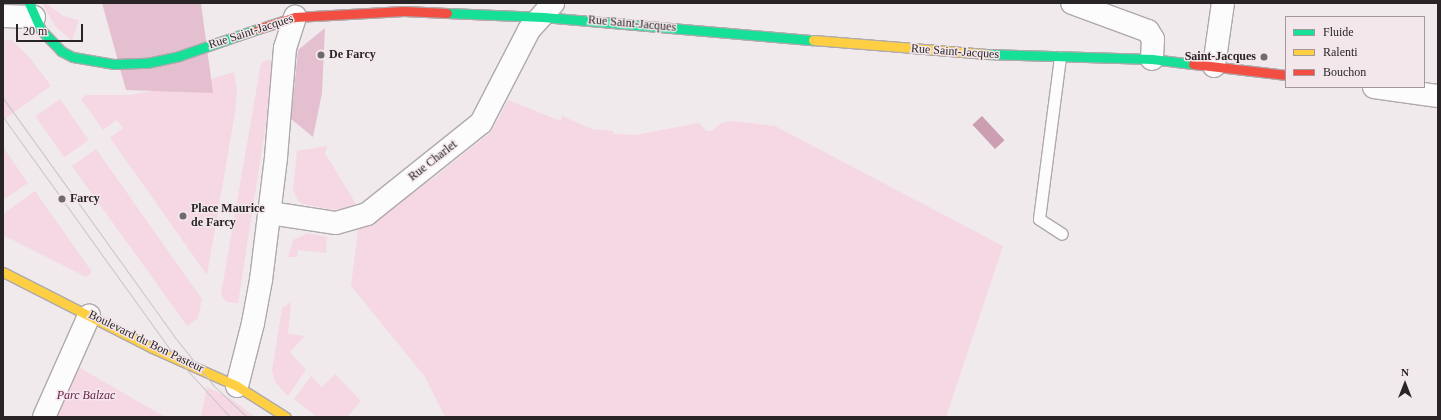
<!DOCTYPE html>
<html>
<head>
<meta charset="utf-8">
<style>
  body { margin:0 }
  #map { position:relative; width:1441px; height:420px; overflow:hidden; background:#f0eaed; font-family:"Times New Roman",serif }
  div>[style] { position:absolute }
  .green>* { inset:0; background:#f6d7e4; transform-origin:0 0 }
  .forest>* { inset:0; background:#e4bfd0 }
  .water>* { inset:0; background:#cb9eb2; transform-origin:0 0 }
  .roads { filter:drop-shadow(1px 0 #aea9ac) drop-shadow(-1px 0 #aea9ac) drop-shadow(0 1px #aea9ac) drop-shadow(0 -1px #aea9ac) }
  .lane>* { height:11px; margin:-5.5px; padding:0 5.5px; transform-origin:5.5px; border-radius:5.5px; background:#fdfcfc }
  .street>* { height:22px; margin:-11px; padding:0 11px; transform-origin:11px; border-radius:11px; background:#fdfcfc }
  .fast>* { height:9px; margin:-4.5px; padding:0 4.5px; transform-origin:4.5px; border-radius:4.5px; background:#16e098 }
  .slow>* { height:9px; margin:-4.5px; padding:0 4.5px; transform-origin:4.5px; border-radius:4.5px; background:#ffcf43 }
  .jam>* { height:9px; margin:-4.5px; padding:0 4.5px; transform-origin:4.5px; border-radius:4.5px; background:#f24e42 }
  .tram>* { height:1px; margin:-0.5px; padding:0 0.5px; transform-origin:0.5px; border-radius:0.5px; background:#c6c5c5 }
  .dots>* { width:11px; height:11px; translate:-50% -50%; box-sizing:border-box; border:2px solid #f3e7ec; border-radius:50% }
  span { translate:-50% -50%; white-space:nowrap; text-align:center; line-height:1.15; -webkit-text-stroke:3px #f3e7ec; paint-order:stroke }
  .street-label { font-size:12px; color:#292526 }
  .poi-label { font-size:12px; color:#292526; font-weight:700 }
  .left { translate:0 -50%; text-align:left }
  .right { translate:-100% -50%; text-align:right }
  .park-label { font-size:12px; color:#661c43; font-style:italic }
  .frame { position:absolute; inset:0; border:4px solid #292526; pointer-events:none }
  .legend { position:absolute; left:1285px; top:16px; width:140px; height:72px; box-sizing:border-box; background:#f3e7ec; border:1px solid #a2999d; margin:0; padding:5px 7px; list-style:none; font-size:12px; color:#292526 }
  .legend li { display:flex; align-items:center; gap:8px; height:20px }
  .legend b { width:20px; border:1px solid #a2999d }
  .north { position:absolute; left:1385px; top:364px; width:40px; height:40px; -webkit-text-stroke:3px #f3e7ec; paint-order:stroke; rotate:0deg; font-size:11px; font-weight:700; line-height:16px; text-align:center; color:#292526 }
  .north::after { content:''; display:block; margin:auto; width:14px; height:18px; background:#292526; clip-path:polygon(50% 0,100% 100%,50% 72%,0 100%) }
  .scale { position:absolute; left:16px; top:24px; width:67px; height:18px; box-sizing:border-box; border:2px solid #292526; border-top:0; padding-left:5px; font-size:12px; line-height:14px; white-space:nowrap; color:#292526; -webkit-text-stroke:3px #f3e7ec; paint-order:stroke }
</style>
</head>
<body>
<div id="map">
  <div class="green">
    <i style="clip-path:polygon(42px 3px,46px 3px,63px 16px,79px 20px,72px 41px,55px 26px)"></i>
    <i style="clip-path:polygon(3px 40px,12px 40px,30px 58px,51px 86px,3px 120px)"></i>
    <i style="clip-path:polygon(270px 59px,273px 79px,238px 303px,226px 302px,221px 294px,261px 63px)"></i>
    <i style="clip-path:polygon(234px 72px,237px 90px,235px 113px,207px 275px,110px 138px,123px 128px,117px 120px,103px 130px,81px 99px,86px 95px,130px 95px,198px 83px)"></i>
    <i style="left:60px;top:99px;width:50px;height:30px;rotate:55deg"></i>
    <i style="clip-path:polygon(508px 100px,561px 121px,562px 116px,592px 129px,613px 131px,613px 134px,635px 135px,699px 123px,706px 131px,712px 131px,721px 123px,732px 121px,775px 126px,1003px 246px,946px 417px,445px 417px,425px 377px,351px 286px,359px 222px,431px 180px,491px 132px)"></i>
    <i style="clip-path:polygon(327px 146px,325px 153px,356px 204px,345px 209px,327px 209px,304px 204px,298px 201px,293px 190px,297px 151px)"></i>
    <i style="clip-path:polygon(3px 147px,28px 183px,3px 200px)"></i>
    <i style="clip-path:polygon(96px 149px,202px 299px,198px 318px,187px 326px,72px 166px)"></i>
    <i style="clip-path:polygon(35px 191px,92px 272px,86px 277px,3px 235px,3px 214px)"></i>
    <i style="clip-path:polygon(308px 233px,327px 237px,326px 253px,298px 250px,297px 257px,288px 257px,293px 240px)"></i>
    <i style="clip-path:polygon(291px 302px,288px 334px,305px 336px,290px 352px,306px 370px,288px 396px,276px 383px,272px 371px,282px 308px)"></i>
    <i style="clip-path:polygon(75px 365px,144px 405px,166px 417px,55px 417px)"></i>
    <i style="clip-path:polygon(335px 374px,361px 401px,347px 417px,317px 417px,294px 399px,311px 376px,322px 387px)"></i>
    <i style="clip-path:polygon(207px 387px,230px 398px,255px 417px,201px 417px)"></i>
  </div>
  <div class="forest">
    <i style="clip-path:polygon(102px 3px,201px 3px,213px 93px,126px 90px)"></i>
    <i style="clip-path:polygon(325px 28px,322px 93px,313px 137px,291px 119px,298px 50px)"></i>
  </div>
  <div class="water">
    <i style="left:982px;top:116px;width:33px;height:13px;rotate:47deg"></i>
  </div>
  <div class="roads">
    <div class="lane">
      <i style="left:1060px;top:57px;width:163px;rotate:97.4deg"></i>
      <i style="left:1039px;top:219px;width:27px;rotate:33deg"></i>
    </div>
    <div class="street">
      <i style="left:1072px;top:3px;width:81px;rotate:20.2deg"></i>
      <i style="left:1148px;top:31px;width:9px;rotate:58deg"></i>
      <i style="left:1153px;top:39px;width:20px;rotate:93deg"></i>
      <i style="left:3px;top:16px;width:31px;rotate:2deg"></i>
      <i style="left:1214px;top:66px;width:64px;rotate:-81.9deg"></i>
      <i style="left:1374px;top:87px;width:65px;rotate:8deg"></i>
      <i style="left:270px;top:213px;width:67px;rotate:8.6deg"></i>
      <i style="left:336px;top:223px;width:32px;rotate:-16deg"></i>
      <i style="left:367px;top:214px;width:146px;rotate:-38.6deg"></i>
      <i style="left:481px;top:123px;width:105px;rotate:-62.7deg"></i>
      <i style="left:529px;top:30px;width:36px;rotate:-48deg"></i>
      <i style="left:237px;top:386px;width:65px;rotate:-75.7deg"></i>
      <i style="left:253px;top:323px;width:44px;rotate:-79.5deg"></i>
      <i style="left:261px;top:280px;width:124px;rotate:-83deg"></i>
      <i style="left:276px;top:157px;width:109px;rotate:-85.3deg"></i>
      <i style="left:285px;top:48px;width:33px;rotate:-72deg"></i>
      <i style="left:44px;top:417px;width:111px;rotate:-66deg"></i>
    </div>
    <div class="fast">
      <i style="left:29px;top:3px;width:30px;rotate:66deg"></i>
      <i style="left:41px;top:30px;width:29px;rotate:46deg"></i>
      <i style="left:61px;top:51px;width:13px;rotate:27deg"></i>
      <i style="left:73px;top:57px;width:42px;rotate:9.7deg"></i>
      <i style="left:114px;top:64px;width:33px;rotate:-2deg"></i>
      <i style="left:147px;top:63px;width:33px;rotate:-12deg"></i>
      <i style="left:179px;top:56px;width:83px;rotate:-18.9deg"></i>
      <i style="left:447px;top:13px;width:96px;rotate:2.4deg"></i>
      <i style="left:543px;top:17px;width:271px;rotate:4.9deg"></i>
      <i style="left:986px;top:54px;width:166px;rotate:1.7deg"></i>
      <i style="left:1152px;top:59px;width:41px;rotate:7deg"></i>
    </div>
    <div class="slow">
      <i style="left:813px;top:40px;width:174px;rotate:4.6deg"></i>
      <i style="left:3px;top:272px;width:167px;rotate:27deg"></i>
      <i style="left:152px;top:348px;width:93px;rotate:24.1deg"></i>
      <i style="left:237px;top:386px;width:58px;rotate:32.3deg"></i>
    </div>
    <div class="jam">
      <i style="left:258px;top:29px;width:39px;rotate:-18deg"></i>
      <i style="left:295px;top:17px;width:109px;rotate:-3.2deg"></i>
      <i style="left:404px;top:11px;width:43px;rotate:2.7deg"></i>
      <i style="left:1193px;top:64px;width:94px;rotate:6.7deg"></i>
    </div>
  </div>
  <div class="tram">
    <i style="left:3px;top:98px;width:292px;rotate:54.3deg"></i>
    <i style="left:173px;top:335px;width:65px;rotate:51.2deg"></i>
    <i style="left:214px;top:386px;width:45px;rotate:43.2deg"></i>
    <i style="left:3px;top:117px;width:297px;rotate:54.3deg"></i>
    <i style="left:176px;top:358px;width:80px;rotate:47.5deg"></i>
  </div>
  <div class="dots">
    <i style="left:321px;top:55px;background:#6f6a6c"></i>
    <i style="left:1264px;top:57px;background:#6f6a6c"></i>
    <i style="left:62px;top:199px;background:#6f6a6c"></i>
    <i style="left:183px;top:216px;background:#6f6a6c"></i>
  </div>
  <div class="street-label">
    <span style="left:632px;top:24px;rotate:5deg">Rue Saint-Jacques</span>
    <span style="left:251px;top:32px;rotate:-18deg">Rue Saint-Jacques</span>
    <span style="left:955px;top:52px;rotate:4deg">Rue Saint-Jacques</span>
    <span style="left:433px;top:161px;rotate:-38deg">Rue Charlet</span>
    <span style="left:146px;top:342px;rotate:26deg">Boulevard du Bon Pasteur</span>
  </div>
  <div class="poi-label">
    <span class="left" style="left:329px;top:55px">De Farcy</span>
    <span class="right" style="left:1256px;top:57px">Saint-Jacques</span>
    <span class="left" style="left:70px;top:199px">Farcy</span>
    <span class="left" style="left:191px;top:216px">Place Maurice<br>de Farcy</span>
  </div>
  <div class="park-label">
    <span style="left:86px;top:396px">Parc Balzac</span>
  </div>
  <div class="frame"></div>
  <ul class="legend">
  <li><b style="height:5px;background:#16e098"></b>Fluide</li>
  <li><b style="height:5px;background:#ffcf43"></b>Ralenti</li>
  <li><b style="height:5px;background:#f24e42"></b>Bouchon</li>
  </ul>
  <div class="north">N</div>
  <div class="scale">20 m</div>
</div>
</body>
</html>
